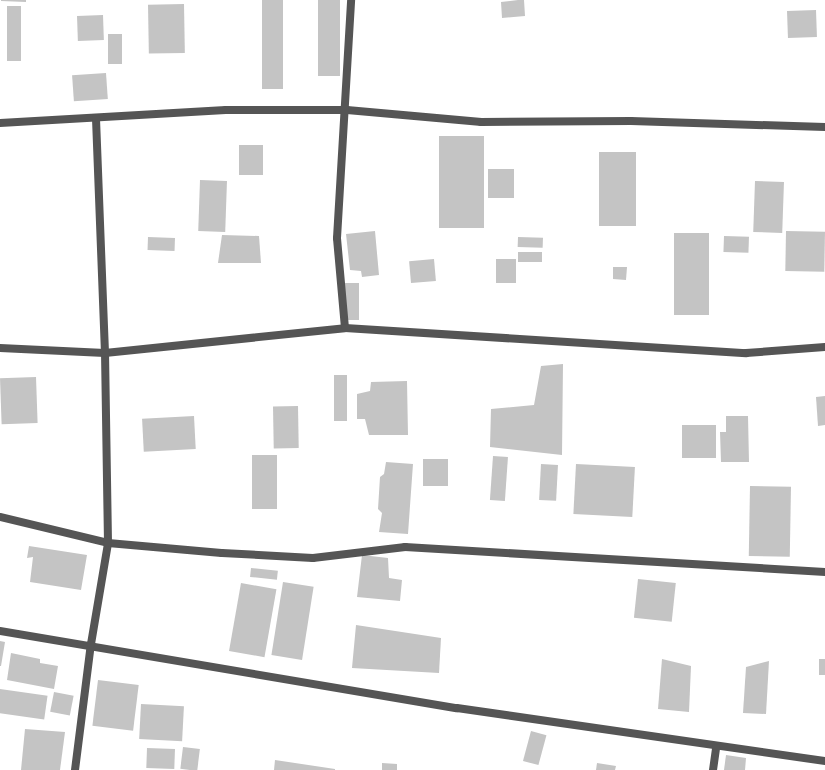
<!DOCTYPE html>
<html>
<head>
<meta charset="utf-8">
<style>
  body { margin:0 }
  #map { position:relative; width:825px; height:770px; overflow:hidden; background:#fff; font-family:Lato,sans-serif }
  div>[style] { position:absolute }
  .building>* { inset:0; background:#c4c4c4; transform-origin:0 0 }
  .street>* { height:8px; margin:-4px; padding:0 4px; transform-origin:4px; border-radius:4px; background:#555 }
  span { translate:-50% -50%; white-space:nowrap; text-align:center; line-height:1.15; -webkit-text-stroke:3px #fff; paint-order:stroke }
</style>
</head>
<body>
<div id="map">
  <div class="building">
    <i style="clip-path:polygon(1px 0,26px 0,26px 2px,1px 1px)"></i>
    <i style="left:262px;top:0;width:21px;height:89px"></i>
    <i style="left:318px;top:0;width:22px;height:76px"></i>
    <i style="clip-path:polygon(518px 0,524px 0,525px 16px,502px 18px,501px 2px)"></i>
    <i style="left:184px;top:4px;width:49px;height:36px;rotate:89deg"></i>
    <i style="left:7px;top:6px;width:14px;height:55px"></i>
    <i style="left:816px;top:10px;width:27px;height:29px;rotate:88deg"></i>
    <i style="left:103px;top:15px;width:25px;height:26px;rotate:88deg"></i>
    <i style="left:108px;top:34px;width:14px;height:30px"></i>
    <i style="left:106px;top:73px;width:26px;height:34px;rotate:86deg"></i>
    <i style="left:484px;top:136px;width:92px;height:45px;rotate:90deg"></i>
    <i style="left:263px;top:145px;width:30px;height:24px;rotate:90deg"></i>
    <i style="left:599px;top:152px;width:37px;height:74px"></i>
    <i style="left:488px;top:169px;width:26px;height:29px"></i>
    <i style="left:200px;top:180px;width:27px;height:51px;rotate:2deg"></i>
    <i style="left:755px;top:181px;width:29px;height:51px;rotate:2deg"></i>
    <i style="clip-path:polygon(375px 231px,379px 275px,362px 277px,361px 271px,350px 270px,346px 234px)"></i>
    <i style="left:786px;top:231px;width:39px;height:40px;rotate:1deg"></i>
    <i style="left:674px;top:233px;width:35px;height:82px"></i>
    <i style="clip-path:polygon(222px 235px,259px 236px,261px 263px,218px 263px)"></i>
    <i style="left:724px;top:236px;width:25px;height:16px;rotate:2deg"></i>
    <i style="left:148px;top:237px;width:27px;height:13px;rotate:2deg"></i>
    <i style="left:518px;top:237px;width:25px;height:10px;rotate:2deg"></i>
    <i style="left:518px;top:252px;width:24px;height:10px"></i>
    <i style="left:434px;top:259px;width:22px;height:25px;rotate:85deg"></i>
    <i style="left:496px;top:259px;width:20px;height:24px"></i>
    <i style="clip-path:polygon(613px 267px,627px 267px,626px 280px,613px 279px)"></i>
    <i style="left:344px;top:283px;width:15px;height:37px"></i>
    <i style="clip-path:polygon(563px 364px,562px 455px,490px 447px,491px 409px,534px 405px,541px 366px)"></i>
    <i style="left:334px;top:375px;width:13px;height:46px"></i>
    <i style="left:36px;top:377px;width:46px;height:36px;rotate:88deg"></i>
    <i style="clip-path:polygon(407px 381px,408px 435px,369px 435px,365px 419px,357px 419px,357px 394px,370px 391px,371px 382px)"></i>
    <i style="clip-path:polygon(825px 396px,825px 425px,818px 426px,816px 397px)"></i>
    <i style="left:298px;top:406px;width:42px;height:25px;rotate:89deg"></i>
    <i style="left:194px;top:416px;width:33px;height:52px;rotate:87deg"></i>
    <i style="clip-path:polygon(726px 416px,748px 416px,749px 462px,721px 462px,720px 432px,726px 432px)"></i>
    <i style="left:682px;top:425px;width:34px;height:33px"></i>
    <i style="left:252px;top:455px;width:25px;height:54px"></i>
    <i style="left:493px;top:456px;width:15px;height:44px;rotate:4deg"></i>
    <i style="left:423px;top:459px;width:25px;height:27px"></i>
    <i style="clip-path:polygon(386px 462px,413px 464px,408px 534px,379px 532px,382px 513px,378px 509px,380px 477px,384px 474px)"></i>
    <i style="left:541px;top:464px;width:17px;height:36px;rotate:3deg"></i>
    <i style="left:576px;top:464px;width:59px;height:50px;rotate:3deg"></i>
    <i style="left:750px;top:486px;width:41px;height:70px;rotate:1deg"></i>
    <i style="clip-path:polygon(29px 546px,87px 555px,81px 590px,30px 582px,33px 557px,27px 558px)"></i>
    <i style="clip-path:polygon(362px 555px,388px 558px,389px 578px,402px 580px,400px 601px,357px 597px)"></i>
    <i style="left:251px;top:568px;width:27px;height:9px;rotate:6deg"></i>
    <i style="left:638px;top:579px;width:38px;height:39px;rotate:6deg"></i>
    <i style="left:283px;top:582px;width:31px;height:74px;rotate:9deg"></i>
    <i style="left:241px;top:583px;width:36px;height:69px;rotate:10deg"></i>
    <i style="clip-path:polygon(356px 625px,441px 638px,439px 673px,352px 668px)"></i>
    <i style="clip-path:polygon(0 641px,5px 642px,1px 666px,0 666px)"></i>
    <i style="clip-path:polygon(11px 653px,40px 659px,40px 663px,58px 666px,54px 689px,7px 680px)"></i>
    <i style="clip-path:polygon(662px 659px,691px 666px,689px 712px,658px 709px)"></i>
    <i style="left:819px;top:659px;width:6px;height:16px"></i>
    <i style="clip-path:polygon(769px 661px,766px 714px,743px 713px,746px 667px)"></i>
    <i style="left:98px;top:680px;width:41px;height:46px;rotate:7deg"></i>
    <i style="left:0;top:689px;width:48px;height:24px;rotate:8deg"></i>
    <i style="left:54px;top:692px;width:20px;height:20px;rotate:11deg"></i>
    <i style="left:141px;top:704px;width:43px;height:35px;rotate:3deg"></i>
    <i style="clip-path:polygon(25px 729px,65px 732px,60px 770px,21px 770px)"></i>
    <i style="left:531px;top:731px;width:16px;height:31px;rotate:15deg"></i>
    <i style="left:183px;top:747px;width:17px;height:22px;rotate:7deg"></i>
    <i style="left:147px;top:748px;width:28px;height:20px;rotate:2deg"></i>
    <i style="clip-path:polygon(726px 755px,746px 758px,745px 770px,724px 770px)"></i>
    <i style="clip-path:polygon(275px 760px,335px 769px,335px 770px,274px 770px)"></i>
    <i style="clip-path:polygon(382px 763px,397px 764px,397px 770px,382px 770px)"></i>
    <i style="clip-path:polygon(597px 763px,616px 766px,615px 770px,596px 770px)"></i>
  </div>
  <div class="street">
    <i style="left:0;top:123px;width:226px;rotate:-3.3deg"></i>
    <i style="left:226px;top:110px;width:121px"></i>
    <i style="left:347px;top:110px;width:135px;rotate:5.1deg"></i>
    <i style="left:481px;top:122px;width:150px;rotate:-0.4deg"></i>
    <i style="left:631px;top:121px;width:194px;rotate:1.8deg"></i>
    <i style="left:345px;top:328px;width:90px;rotate:-95.1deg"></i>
    <i style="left:337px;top:238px;width:238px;rotate:-86.6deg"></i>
    <i style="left:0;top:348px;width:105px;rotate:2.7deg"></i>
    <i style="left:105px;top:353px;width:241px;rotate:-5.9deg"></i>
    <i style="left:345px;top:328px;width:402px;rotate:3.6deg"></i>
    <i style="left:746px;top:353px;width:79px;rotate:-4.3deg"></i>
    <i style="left:0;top:517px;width:111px;rotate:13.5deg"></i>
    <i style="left:108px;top:543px;width:114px;rotate:5deg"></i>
    <i style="left:222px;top:553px;width:91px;rotate:3.1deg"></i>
    <i style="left:313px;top:558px;width:93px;rotate:-6.8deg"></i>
    <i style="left:405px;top:547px;width:421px;rotate:3.4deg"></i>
    <i style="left:0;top:631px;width:463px;rotate:9.6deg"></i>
    <i style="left:457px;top:708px;width:372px;rotate:8.2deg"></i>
    <i style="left:75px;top:770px;width:127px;rotate:-82.8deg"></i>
    <i style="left:91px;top:644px;width:102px;rotate:-80.4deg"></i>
    <i style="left:108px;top:543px;width:190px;rotate:-90.9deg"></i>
    <i style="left:105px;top:353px;width:235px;rotate:-92.2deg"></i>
    <i style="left:713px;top:770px;width:22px;rotate:-82deg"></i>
  </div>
</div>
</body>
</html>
